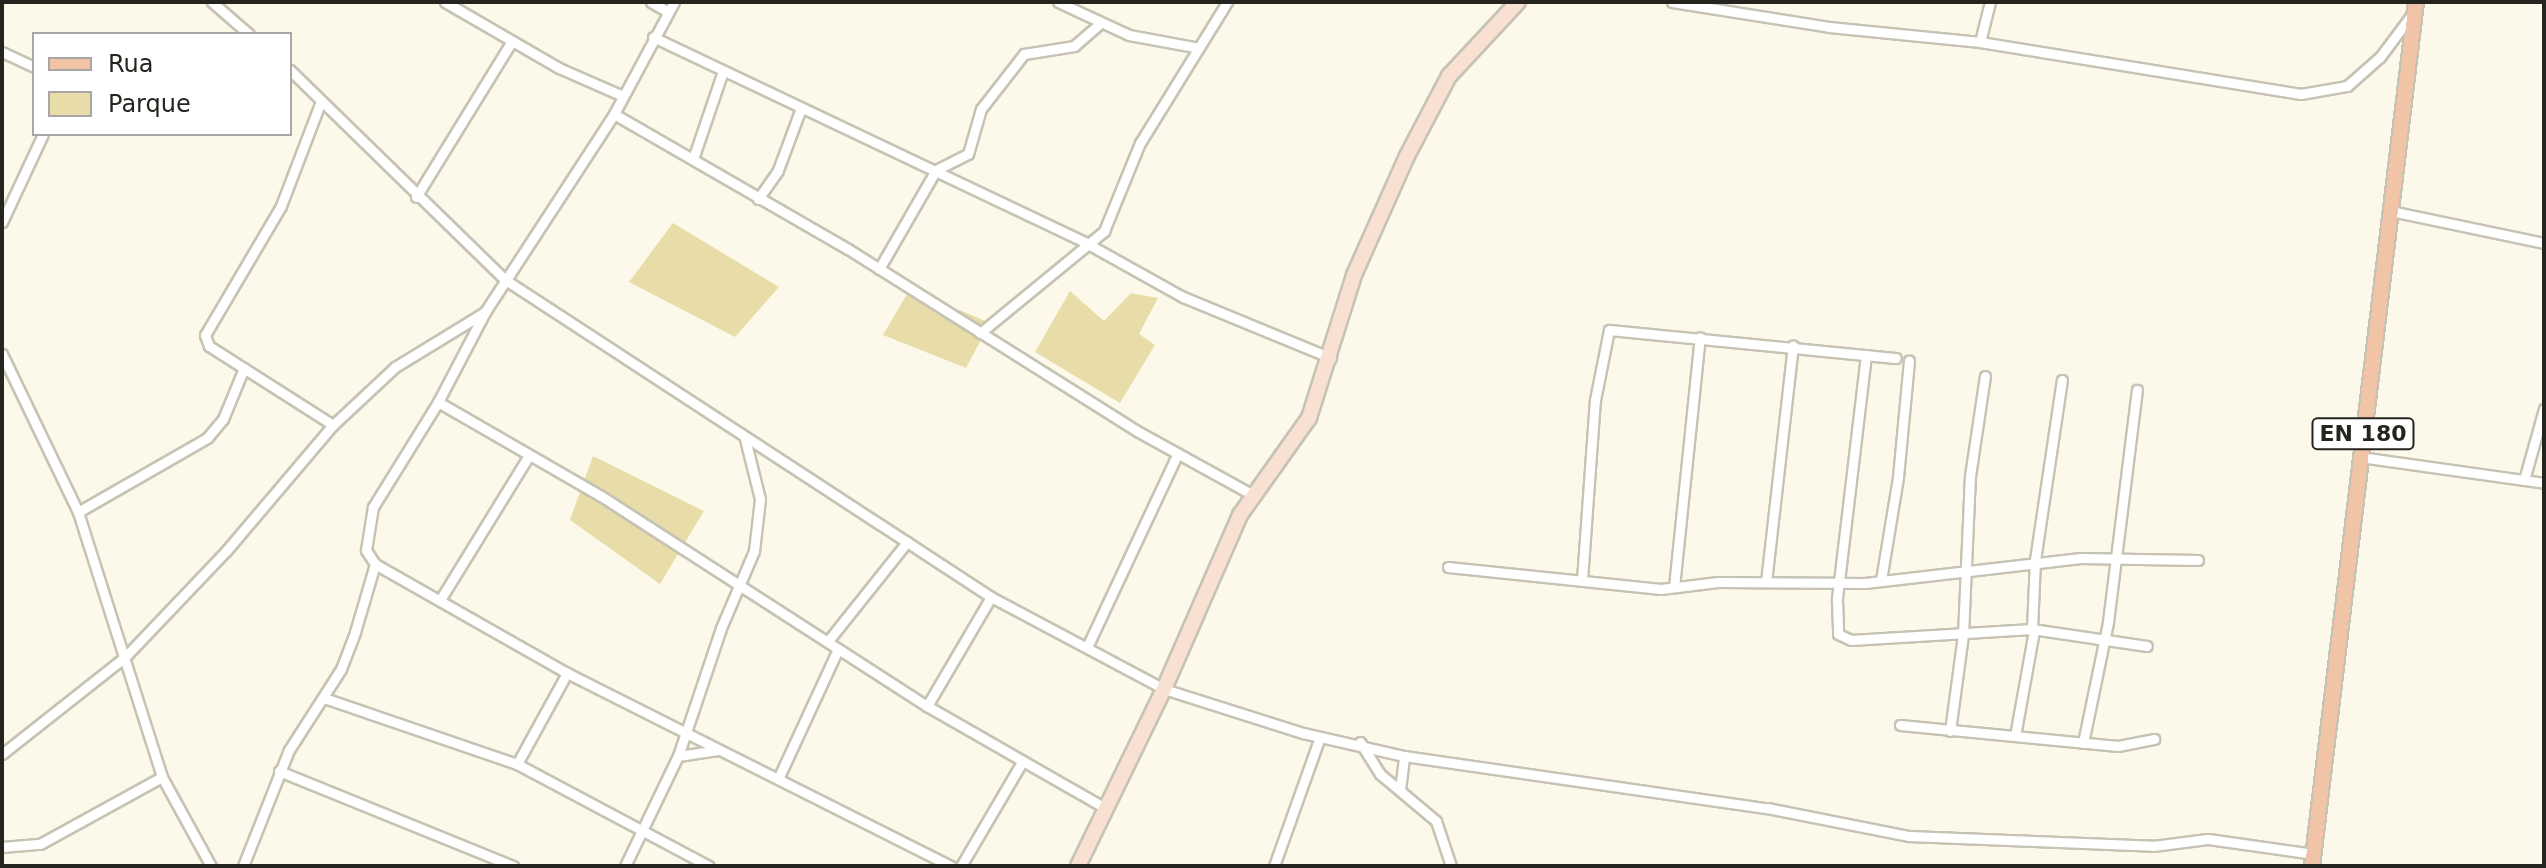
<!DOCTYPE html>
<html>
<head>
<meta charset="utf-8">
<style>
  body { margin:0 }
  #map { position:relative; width:2546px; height:868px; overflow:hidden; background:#fdf9ea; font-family:"DejaVu Sans",sans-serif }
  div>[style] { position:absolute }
  .green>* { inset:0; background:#e8dda8 }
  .roads { filter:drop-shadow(2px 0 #c6c3b4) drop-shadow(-2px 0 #c6c3b4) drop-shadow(0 2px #c6c3b4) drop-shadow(0 -2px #c6c3b4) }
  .street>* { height:9px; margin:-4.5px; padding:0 4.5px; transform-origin:4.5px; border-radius:4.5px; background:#fff }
  .secondary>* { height:14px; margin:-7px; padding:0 7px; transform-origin:7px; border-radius:7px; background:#f8e1d3 }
  .primary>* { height:14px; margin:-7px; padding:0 7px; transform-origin:7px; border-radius:7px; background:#f2c4a7 }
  span { translate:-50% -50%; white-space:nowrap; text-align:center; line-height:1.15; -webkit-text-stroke:8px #fff; paint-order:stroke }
  .shield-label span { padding:2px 6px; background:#fff; border:2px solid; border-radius:6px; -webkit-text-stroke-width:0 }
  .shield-label { font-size:22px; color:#26241f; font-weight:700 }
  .frame { position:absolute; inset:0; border:4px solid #26241f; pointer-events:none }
  .legend { position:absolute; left:32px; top:32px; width:260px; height:104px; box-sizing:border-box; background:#fff; border:2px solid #a8a7a5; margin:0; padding:10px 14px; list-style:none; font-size:24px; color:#26241f }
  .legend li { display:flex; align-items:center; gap:16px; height:40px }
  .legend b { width:40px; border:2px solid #a8a7a5 }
</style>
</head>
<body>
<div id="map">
  <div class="green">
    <i style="clip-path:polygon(673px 223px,779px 287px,735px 337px,629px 282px)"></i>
    <i style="clip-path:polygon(910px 289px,990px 323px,966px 368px,883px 335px)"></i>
    <i style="clip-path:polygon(1070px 291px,1104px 321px,1131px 293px,1158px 298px,1139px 334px,1155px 345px,1120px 403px,1035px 352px)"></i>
    <i style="clip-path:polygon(593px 456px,704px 511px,660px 584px,570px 520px)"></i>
  </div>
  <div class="roads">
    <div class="street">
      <i style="left:212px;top:2px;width:49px;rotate:40.9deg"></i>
      <i style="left:445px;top:2px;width:132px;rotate:30.1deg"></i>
      <i style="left:559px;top:68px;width:70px;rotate:23.6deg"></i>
      <i style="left:651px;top:2px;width:20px;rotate:30deg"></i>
      <i style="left:1058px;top:2px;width:78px;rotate:24.9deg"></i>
      <i style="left:1129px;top:35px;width:71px;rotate:10.5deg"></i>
      <i style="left:1672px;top:2px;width:159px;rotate:9deg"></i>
      <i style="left:1829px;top:27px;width:152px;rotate:5.7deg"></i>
      <i style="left:1980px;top:42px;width:325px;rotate:9.2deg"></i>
      <i style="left:2301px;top:94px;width:47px;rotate:-9.9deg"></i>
      <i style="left:2347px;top:86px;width:44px;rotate:-41.3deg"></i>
      <i style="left:2380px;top:57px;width:55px;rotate:-53.1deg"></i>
      <i style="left:653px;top:37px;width:482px;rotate:25.4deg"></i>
      <i style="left:1088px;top:244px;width:109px;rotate:29.2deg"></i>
      <i style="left:1183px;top:297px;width:160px;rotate:22.4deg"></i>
      <i style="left:1980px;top:42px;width:41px;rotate:-76deg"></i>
      <i style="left:2px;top:52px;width:35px;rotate:25deg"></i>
      <i style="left:290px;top:70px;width:299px;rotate:44.3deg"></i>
      <i style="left:504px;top:279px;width:582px;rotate:33.14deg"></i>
      <i style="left:991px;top:597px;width:196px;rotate:28deg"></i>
      <i style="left:1164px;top:689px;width:146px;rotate:17.6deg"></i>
      <i style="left:1303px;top:733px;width:104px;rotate:12.8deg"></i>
      <i style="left:1404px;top:756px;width:367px;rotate:8.2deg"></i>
      <i style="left:1767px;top:808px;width:145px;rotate:11.2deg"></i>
      <i style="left:1909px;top:836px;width:244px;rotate:2.3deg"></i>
      <i style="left:2153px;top:846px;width:55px;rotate:-7.3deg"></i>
      <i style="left:2208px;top:839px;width:107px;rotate:8.1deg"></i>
      <i style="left:321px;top:101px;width:112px;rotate:110.9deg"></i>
      <i style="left:281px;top:206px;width:150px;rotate:120.5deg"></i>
      <i style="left:205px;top:335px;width:12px;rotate:70deg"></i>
      <i style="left:209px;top:346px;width:147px;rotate:32.5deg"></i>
      <i style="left:614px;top:114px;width:270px;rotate:30deg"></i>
      <i style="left:848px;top:249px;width:342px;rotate:32.2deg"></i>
      <i style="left:1137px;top:431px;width:132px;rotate:28.9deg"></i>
      <i style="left:693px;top:159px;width:90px;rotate:-71.2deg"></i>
      <i style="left:416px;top:197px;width:183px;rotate:-58.4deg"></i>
      <i style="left:758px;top:199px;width:35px;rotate:-55deg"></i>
      <i style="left:778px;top:170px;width:66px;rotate:-69.6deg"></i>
      <i style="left:2391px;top:211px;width:156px;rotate:11.8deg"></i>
      <i style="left:2px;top:222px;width:97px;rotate:-65deg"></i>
      <i style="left:879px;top:269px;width:114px;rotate:-60.1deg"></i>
      <i style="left:936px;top:170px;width:36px;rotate:-27deg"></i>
      <i style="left:968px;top:154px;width:47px;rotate:-73.9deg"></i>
      <i style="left:981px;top:109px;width:70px;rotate:-52deg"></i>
      <i style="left:1024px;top:54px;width:51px;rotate:-9.1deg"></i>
      <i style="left:1074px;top:46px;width:35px;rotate:-41deg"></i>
      <i style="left:980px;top:333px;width:161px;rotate:-39.4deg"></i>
      <i style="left:1104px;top:231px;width:95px;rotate:-67.8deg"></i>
      <i style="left:1140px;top:143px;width:166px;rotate:-58.3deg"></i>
      <i style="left:2px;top:354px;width:175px;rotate:64.3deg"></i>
      <i style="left:78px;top:512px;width:278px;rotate:72.4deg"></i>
      <i style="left:162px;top:777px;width:102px;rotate:61.2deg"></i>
      <i style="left:1866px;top:355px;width:247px;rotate:96.8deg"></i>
      <i style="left:1837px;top:600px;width:34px;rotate:88deg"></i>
      <i style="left:1838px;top:634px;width:14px;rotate:25deg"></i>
      <i style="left:1851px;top:640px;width:181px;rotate:-3.5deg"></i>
      <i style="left:2032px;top:629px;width:116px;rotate:8.4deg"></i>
      <i style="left:438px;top:402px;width:188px;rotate:30deg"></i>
      <i style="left:601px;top:496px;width:388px;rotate:32.8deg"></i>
      <i style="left:927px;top:706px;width:205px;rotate:29.8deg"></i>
      <i style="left:2360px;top:457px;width:186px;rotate:8deg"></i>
      <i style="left:2524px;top:480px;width:74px;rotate:-74.3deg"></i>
      <i style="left:78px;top:512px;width:149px;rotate:-29.8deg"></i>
      <i style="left:207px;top:438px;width:25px;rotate:-50deg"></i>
      <i style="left:223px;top:419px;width:55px;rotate:-67.6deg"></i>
      <i style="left:375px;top:564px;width:221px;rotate:29.6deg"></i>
      <i style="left:567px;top:673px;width:430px;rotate:26.7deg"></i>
      <i style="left:1448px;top:567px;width:214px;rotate:5.9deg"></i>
      <i style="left:1661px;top:589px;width:57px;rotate:-7deg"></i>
      <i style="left:1718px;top:582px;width:147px;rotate:0.4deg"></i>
      <i style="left:1865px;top:583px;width:217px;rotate:-6.6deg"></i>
      <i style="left:2081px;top:558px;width:117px;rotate:1deg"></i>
      <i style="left:1582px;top:580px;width:180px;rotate:-85.9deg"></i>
      <i style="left:1595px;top:400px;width:71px;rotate:-78.7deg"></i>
      <i style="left:1609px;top:330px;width:288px;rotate:5.6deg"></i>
      <i style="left:1881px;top:580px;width:104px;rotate:-80.6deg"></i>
      <i style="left:1898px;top:477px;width:117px;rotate:-84.6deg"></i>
      <i style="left:1766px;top:582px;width:238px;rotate:-83.5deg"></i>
      <i style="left:1674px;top:587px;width:251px;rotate:-84.1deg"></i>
      <i style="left:440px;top:600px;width:168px;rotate:-58.4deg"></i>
      <i style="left:2032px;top:629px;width:69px;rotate:-87.5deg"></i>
      <i style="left:2035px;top:560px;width:182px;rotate:-81.5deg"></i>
      <i style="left:828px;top:641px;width:127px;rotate:-51.4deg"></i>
      <i style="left:1088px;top:645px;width:210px;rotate:-64.9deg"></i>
      <i style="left:324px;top:698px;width:204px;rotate:18.9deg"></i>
      <i style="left:517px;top:764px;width:217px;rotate:28deg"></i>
      <i style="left:927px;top:706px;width:126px;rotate:-59.6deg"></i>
      <i style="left:1900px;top:725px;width:219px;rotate:5.5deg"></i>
      <i style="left:2118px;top:746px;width:37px;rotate:-11deg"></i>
      <i style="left:1950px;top:731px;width:97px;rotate:-82.3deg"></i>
      <i style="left:1963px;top:635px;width:159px;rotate:-87.5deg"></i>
      <i style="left:1970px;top:476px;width:101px;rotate:-81.5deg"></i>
      <i style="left:2015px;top:736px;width:108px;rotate:-79.8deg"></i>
      <i style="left:1360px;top:742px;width:38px;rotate:58deg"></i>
      <i style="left:1380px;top:774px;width:73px;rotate:40deg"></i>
      <i style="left:1436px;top:821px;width:47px;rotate:71.6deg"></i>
      <i style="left:2083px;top:743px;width:124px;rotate:-78.3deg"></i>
      <i style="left:2108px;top:622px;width:234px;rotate:-82.9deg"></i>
      <i style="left:2px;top:754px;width:157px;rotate:-38.3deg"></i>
      <i style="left:125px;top:657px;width:146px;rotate:-46.4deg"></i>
      <i style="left:226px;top:551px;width:165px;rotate:-49.7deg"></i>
      <i style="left:333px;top:425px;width:85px;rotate:-43.1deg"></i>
      <i style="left:395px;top:367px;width:105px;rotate:-31.4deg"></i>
      <i style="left:485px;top:312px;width:236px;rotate:-56.9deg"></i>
      <i style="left:614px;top:114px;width:127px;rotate:-61.8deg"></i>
      <i style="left:678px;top:756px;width:40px;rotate:-8.5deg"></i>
      <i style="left:517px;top:764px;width:104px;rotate:-61.2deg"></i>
      <i style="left:279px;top:771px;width:253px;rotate:22.1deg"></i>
      <i style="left:778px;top:779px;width:143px;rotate:-65.2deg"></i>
      <i style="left:1400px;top:790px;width:34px;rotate:-83deg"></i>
      <i style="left:2px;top:847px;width:38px;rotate:-5deg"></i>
      <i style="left:40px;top:844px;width:139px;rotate:-28.8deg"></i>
      <i style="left:243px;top:866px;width:125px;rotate:-68.4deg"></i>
      <i style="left:289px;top:750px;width:96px;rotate:-57.3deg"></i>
      <i style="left:341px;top:669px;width:40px;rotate:-69deg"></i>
      <i style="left:355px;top:632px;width:71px;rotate:-73.6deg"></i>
      <i style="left:375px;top:564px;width:17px;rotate:-123deg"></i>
      <i style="left:366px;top:550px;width:44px;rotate:-80.8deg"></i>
      <i style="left:373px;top:507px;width:123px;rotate:-58.2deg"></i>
      <i style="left:438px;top:402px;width:102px;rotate:-62.4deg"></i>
      <i style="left:625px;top:866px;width:122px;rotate:-64.3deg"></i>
      <i style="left:678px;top:756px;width:135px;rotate:-71.4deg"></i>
      <i style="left:721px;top:628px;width:84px;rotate:-66.8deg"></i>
      <i style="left:754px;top:551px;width:52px;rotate:-83.4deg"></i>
      <i style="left:760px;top:499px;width:62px;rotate:-104deg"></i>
      <i style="left:961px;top:866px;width:121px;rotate:-59.6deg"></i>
      <i style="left:1274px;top:866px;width:137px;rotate:-70.4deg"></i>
    </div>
    <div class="secondary">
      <i style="left:1078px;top:866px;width:197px;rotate:-64.1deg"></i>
      <i style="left:1164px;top:689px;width:190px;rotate:-66.4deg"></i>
      <i style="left:1240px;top:515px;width:119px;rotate:-54.6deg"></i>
      <i style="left:1309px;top:418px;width:150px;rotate:-72.5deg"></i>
      <i style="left:1354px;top:275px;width:130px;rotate:-66deg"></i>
      <i style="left:1407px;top:156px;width:90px;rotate:-62.3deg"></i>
      <i style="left:1449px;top:76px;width:101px;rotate:-47deg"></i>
    </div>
    <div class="primary">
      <i style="left:2312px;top:866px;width:870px;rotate:-83.14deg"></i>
    </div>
  </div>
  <div class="shield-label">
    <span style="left:2363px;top:434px">EN 180</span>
  </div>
  <div class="frame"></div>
  <ul class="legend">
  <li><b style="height:10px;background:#f2c4a7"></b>Rua</li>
  <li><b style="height:22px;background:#e8dda8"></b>Parque</li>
  </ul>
</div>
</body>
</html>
